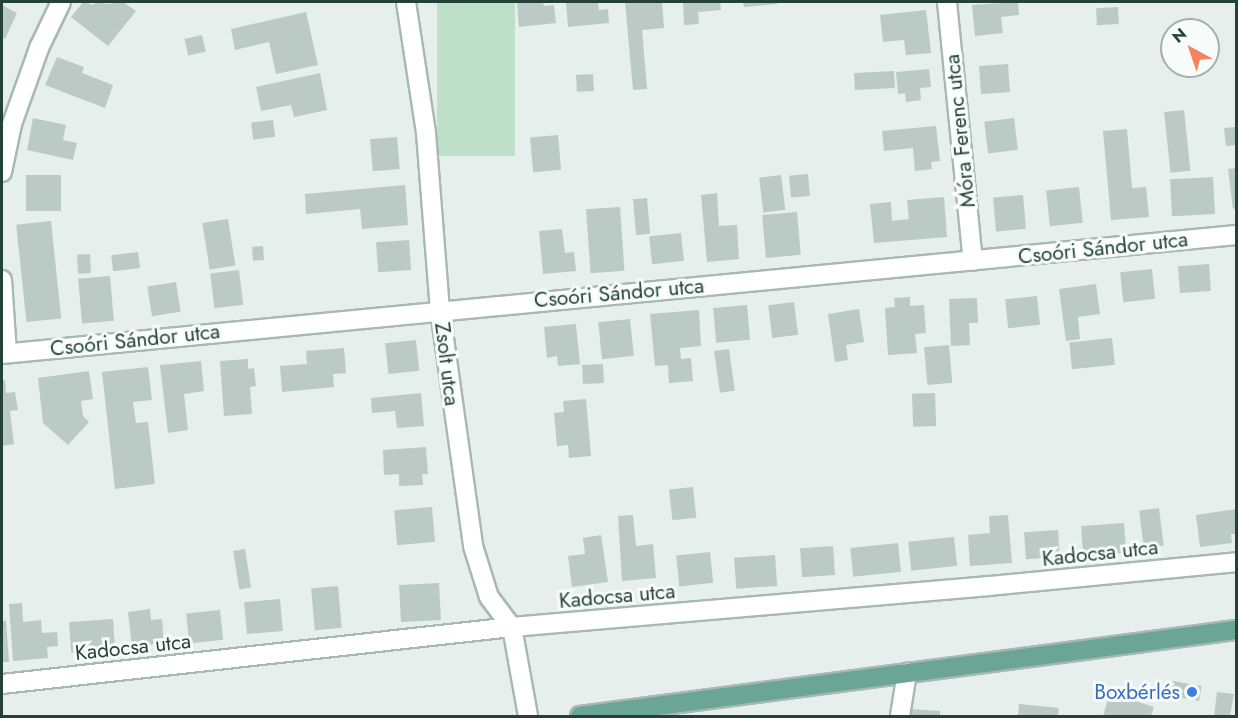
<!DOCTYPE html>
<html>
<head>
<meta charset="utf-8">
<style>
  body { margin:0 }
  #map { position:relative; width:1238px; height:718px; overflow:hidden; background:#e6efeb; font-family:Jost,sans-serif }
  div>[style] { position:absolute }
  .green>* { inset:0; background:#bfe0c8; transform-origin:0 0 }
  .building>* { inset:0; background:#bbcac4; transform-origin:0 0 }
  .roads { filter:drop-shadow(2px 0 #a8b8b2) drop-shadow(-2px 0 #a8b8b2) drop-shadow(0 2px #a8b8b2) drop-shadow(0 -2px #a8b8b2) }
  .street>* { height:18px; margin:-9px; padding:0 9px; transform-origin:9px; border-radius:9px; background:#fff }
  .primary>* { height:18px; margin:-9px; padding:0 9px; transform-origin:9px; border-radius:9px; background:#6aa596 }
  .dots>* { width:16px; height:16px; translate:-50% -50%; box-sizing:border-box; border:3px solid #f7fbf9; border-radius:50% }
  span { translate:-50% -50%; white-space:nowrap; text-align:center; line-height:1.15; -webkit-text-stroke:6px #f7fbf9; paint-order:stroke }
  .street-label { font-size:21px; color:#24423a }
  .shop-label { font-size:21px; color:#366cbe }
  .right { translate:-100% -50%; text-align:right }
  .frame { position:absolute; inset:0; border:3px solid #24423a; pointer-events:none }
  .north { position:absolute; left:1160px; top:18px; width:60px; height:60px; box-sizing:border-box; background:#f7fbf9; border:2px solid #a3b1ad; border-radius:50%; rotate:320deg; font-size:16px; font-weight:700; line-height:24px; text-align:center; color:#24423a }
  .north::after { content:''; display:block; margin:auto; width:21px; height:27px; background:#f4845f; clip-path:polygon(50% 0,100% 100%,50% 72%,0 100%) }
</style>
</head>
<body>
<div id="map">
  <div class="green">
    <i style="left:437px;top:2px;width:78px;height:154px"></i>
  </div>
  <div class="building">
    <i style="clip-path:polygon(83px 2px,93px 5px,96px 2px,107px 4px,123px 2px,136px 11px,108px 46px,71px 17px)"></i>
    <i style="clip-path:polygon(517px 2px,543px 2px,544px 6px,554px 5px,556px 23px,519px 27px)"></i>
    <i style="clip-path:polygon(566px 2px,598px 2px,599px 10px,608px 9px,609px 23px,568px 27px)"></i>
    <i style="clip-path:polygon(625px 2px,662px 2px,664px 28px,642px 30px,647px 89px,633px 90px)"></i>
    <i style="clip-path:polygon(683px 2px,720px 2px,721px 10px,698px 12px,699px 24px,684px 25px)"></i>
    <i style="clip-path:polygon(743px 2px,777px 2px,777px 4px,744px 7px)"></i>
    <i style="clip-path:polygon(1018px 2px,1019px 15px,1001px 17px,1003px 33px,975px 36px,972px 5px)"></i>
    <i style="clip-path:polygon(2px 5px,17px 13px,5px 39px,2px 37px)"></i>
    <i style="left:1118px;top:7px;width:17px;height:22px;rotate:87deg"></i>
    <i style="clip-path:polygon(926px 10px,931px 53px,906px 55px,904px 40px,883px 42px,880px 15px)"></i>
    <i style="clip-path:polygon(306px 12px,318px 65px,276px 74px,269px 42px,235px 50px,231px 29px)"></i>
    <i style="left:202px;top:35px;width:17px;height:18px;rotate:77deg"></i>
    <i style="clip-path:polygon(57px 57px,84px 67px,82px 73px,113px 85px,105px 108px,45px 85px)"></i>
    <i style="left:1008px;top:64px;width:28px;height:29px;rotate:86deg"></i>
    <i style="clip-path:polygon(929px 69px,931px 87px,920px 88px,921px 100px,906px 102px,905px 93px,898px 94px,896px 72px)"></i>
    <i style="left:894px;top:71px;width:17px;height:40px;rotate:87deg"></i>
    <i style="clip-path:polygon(320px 73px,327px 110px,294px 117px,291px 105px,261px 111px,256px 87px)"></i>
    <i style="left:593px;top:74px;width:17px;height:17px;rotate:87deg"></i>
    <i style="left:1184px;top:110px;width:61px;height:20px;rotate:84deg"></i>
    <i style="clip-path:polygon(33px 118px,66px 125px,63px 140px,77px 143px,73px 160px,27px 150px)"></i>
    <i style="left:1014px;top:118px;width:32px;height:30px;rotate:83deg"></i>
    <i style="left:273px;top:120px;width:17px;height:22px;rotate:83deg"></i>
    <i style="clip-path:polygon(936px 126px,940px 161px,931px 162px,932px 169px,915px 171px,913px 148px,884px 151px,882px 131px)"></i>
    <i style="clip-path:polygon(1236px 127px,1236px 145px,1226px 146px,1224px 128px)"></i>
    <i style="clip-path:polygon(1127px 129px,1132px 188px,1146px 187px,1149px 217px,1111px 220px,1103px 131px)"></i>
    <i style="left:558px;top:135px;width:35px;height:28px;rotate:85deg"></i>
    <i style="left:397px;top:137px;width:32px;height:27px;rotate:85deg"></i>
    <i style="clip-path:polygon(1236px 168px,1236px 208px,1233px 209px,1228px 169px)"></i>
    <i style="left:808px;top:174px;width:22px;height:19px;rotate:85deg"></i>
    <i style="left:26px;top:175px;width:35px;height:36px"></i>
    <i style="left:781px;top:175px;width:35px;height:22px;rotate:83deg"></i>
    <i style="left:1213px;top:177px;width:37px;height:43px;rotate:87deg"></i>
    <i style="clip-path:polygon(405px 185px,408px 225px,362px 229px,360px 209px,306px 214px,305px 194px)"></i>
    <i style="left:1079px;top:187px;width:36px;height:33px;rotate:84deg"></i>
    <i style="clip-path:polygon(717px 193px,719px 226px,737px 225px,739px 259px,707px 262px,701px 195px)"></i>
    <i style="left:1023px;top:195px;width:34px;height:30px;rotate:85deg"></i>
    <i style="clip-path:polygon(944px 197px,947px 237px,874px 243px,870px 204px,891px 202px,892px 221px,909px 219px,907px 200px)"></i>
    <i style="left:647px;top:198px;width:36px;height:14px;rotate:85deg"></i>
    <i style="left:620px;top:207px;width:64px;height:34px;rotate:86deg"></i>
    <i style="left:797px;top:212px;width:43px;height:35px;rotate:85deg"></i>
    <i style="left:228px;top:219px;width:47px;height:26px;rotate:81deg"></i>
    <i style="left:51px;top:221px;width:98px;height:35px;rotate:84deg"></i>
    <i style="clip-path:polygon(562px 229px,565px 253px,574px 252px,576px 271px,543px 274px,539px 231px)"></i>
    <i style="left:681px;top:233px;width:28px;height:32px;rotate:84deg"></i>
    <i style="left:409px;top:240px;width:30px;height:33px;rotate:86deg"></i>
    <i style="left:263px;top:246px;width:14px;height:11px;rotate:86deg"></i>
    <i style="left:138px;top:252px;width:16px;height:27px;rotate:83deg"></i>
    <i style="left:90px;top:254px;width:19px;height:13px;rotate:87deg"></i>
    <i style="left:1209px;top:264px;width:27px;height:31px;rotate:86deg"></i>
    <i style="left:1152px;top:269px;width:30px;height:32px;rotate:84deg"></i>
    <i style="left:239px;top:270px;width:35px;height:29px;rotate:83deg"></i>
    <i style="left:110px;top:276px;width:45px;height:32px;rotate:85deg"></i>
    <i style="left:176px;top:282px;width:30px;height:29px;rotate:81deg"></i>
    <i style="clip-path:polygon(1096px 284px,1100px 314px,1078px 317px,1080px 339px,1066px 341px,1059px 289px)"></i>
    <i style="left:1037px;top:296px;width:29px;height:32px;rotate:84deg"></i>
    <i style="clip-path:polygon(910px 297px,910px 306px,924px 305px,926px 333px,915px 334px,917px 353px,888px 355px,885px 308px,895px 307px,894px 298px)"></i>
    <i style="clip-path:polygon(977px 298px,978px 323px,969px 323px,970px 345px,951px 346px,949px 299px)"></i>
    <i style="left:794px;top:302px;width:33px;height:26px;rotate:83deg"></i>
    <i style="left:747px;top:305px;width:35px;height:34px;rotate:85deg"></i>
    <i style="clip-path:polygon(859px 309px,864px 342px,846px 345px,848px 360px,835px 362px,828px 314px)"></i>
    <i style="clip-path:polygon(699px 310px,701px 346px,680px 348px,681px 359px,691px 358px,693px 381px,669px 383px,668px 365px,655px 366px,650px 314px)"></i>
    <i style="left:630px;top:319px;width:37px;height:32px;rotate:84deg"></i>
    <i style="clip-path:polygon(576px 324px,580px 364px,558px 366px,557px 356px,547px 358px,544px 327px)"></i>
    <i style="left:1112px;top:338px;width:27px;height:43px;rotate:84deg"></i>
    <i style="left:416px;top:340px;width:31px;height:31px;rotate:84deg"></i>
    <i style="left:949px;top:345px;width:38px;height:25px;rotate:85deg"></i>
    <i style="clip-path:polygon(344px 348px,346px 373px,333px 374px,334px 387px,282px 392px,280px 366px,307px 364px,306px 351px)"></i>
    <i style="left:729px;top:349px;width:42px;height:15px;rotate:82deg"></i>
    <i style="clip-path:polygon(248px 359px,248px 369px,254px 368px,256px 386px,250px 387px,252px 414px,224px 416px,220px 361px)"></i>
    <i style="clip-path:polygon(201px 361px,204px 391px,184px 394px,188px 430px,168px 433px,160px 365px)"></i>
    <i style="left:603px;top:364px;width:19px;height:21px;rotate:87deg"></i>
    <i style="clip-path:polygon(148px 367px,152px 400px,133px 402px,136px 423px,148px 422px,155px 484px,115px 489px,102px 372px)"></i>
    <i style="clip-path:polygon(89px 371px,93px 399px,81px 401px,83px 416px,89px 422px,68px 445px,43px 423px,38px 378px)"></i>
    <i style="clip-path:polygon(5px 380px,6px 393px,15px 392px,18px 410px,10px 411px,14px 444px,2px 446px,2px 381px)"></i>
    <i style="clip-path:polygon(421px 393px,424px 426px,397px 428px,395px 411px,372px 413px,371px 398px)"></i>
    <i style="left:935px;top:393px;width:33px;height:23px;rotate:88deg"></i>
    <i style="clip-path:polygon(586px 399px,591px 456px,569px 458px,568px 445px,557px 446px,554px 413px,564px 412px,563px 401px)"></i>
    <i style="clip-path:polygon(426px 447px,428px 474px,422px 474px,423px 485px,399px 486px,399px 474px,384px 475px,383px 450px)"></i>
    <i style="left:693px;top:487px;width:31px;height:24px;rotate:84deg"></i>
    <i style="left:432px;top:507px;width:35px;height:38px;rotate:85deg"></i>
    <i style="left:1159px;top:508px;width:38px;height:20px;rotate:83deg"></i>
    <i style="clip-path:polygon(1236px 509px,1236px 534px,1231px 534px,1232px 543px,1200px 547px,1196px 515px)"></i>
    <i style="clip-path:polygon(633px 515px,636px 546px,653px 544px,656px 578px,622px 581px,618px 516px)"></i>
    <i style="clip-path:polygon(1008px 515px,1012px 563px,970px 566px,968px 535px,990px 533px,989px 516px)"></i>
    <i style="left:1124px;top:523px;width:30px;height:43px;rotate:86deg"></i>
    <i style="left:1058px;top:530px;width:27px;height:34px;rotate:86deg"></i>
    <i style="clip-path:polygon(601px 535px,608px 582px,572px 587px,568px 556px,585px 554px,583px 538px)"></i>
    <i style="left:954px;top:537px;width:29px;height:46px;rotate:84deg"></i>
    <i style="left:898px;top:543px;width:29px;height:48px;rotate:84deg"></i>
    <i style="left:833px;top:546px;width:29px;height:33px;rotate:86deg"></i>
    <i style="left:245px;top:549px;width:39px;height:12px;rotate:81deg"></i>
    <i style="left:710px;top:552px;width:31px;height:34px;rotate:84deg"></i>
    <i style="left:775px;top:555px;width:31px;height:41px;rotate:86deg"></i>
    <i style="left:439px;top:583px;width:37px;height:40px;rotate:87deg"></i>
    <i style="left:338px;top:586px;width:42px;height:27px;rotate:85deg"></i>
    <i style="left:280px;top:599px;width:32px;height:36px;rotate:85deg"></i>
    <i style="clip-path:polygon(22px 603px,23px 622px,41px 620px,42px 633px,57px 632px,58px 646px,47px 647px,48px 658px,13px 661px,9px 604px)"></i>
    <i style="clip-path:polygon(150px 609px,151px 620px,162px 619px,164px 643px,132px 647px,128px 612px)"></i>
    <i style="left:220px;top:610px;width:30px;height:34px;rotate:84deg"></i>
    <i style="left:113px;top:619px;width:31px;height:44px;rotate:86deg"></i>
    <i style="clip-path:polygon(2px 621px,6px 621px,9px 662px,2px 662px)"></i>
    <i style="left:1173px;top:681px;width:29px;height:15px;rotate:10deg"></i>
    <i style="clip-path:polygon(1217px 692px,1234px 694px,1230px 716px,1214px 716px)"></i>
    <i style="clip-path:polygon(1110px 693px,1154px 707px,1151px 716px,1103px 716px)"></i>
    <i style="clip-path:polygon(1019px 704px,1059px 708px,1058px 716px,1018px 716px)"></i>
    <i style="clip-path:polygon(909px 709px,940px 711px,940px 716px,909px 716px)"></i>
  </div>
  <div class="roads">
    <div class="street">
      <i style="left:406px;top:2px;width:133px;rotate:81.3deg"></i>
      <i style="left:426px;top:133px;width:178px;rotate:85.5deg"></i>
      <i style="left:440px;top:310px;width:238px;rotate:82deg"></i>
      <i style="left:473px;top:546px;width:53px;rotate:72.6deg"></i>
      <i style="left:489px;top:597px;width:38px;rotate:53deg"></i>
      <i style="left:512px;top:627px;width:90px;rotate:79.8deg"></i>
      <i style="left:947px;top:2px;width:260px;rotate:84.3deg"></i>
      <i style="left:2px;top:172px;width:49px;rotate:-78.2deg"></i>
      <i style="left:12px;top:124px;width:81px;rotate:-70.4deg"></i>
      <i style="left:39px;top:48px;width:51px;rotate:-64.4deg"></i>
      <i style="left:2px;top:280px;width:73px;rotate:86.1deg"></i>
      <i style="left:2px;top:354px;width:1240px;rotate:-5.51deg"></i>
      <i style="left:2px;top:684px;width:513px;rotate:-6.38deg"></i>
      <i style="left:512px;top:627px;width:479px;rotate:-4.9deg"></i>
      <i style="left:989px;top:586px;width:248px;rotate:-5.5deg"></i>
      <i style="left:900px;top:716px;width:44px;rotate:-80.8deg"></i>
    </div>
    <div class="primary">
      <i style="left:580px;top:716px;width:662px;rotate:-7.47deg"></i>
    </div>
  </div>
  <div class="dots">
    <i style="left:1192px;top:692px;background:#3f7fe0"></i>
  </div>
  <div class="street-label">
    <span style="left:960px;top:131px;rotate:-96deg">Móra Ferenc utca</span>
    <span style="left:1103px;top:248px;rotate:-6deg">Csoóri Sándor utca</span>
    <span style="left:619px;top:293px;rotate:-5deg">Csoóri Sándor utca</span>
    <span style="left:135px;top:340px;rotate:-6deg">Csoóri Sándor utca</span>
    <span style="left:447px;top:364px;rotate:83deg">Zsolt utca</span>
    <span style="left:1100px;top:553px;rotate:-6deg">Kadocsa utca</span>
    <span style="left:617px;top:596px;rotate:-5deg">Kadocsa utca</span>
    <span style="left:133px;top:647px;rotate:-6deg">Kadocsa utca</span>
  </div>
  <div class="shop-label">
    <span class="right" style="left:1180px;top:692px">Boxbérlés</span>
  </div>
  <div class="frame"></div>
  <div class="north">N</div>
</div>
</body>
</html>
